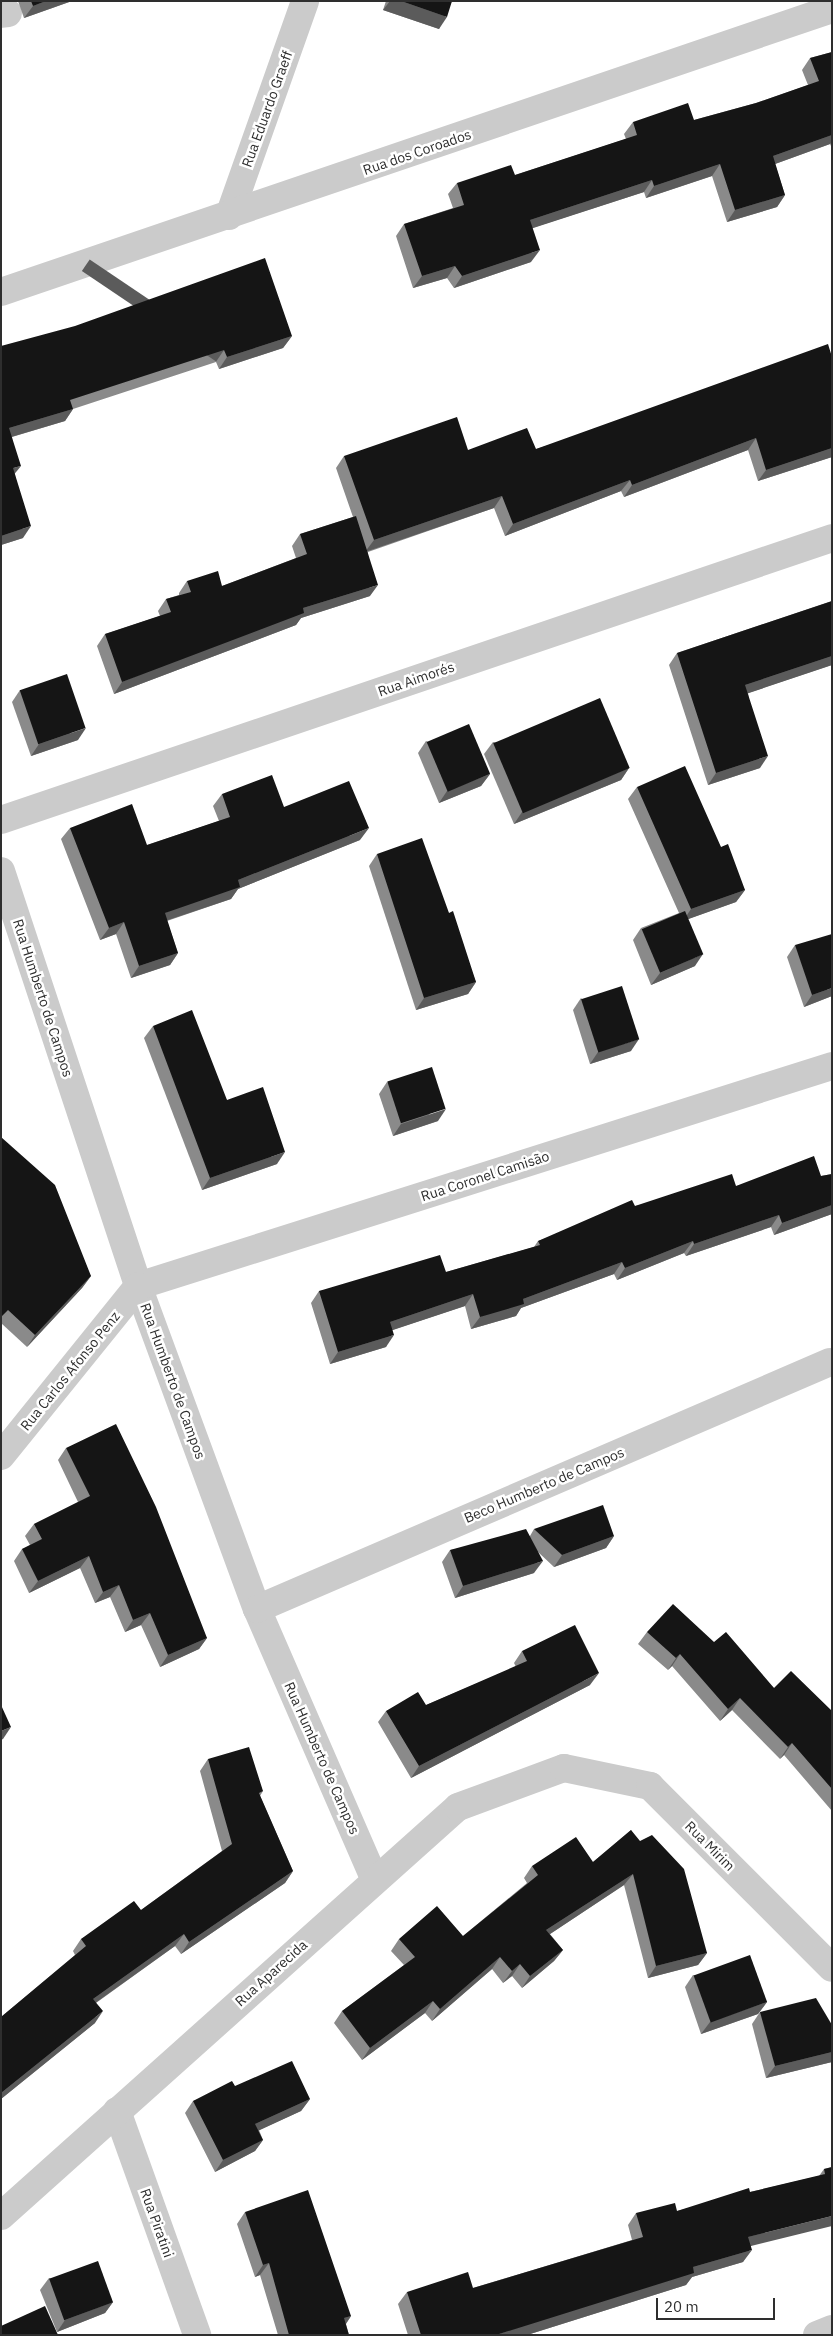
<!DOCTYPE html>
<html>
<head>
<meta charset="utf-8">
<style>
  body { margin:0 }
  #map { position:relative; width:833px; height:2336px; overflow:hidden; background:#fff; font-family:"IBM Plex Sans",sans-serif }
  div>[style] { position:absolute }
  .minor>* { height:28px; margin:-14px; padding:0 14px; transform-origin:14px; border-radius:14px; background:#cbcbcb }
  .wall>* { inset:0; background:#8a8a8a }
  .shaded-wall>* { inset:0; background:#5b5b5b; transform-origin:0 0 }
  .building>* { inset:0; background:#151515; transform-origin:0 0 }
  span { translate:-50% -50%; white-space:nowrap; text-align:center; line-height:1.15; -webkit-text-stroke:5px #fff; paint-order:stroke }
  .street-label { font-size:14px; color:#2e2e2e }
  .frame { position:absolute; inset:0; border:2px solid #2e2e2e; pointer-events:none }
  .scale { position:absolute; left:656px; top:2298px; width:119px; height:22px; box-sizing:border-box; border:2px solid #2e2e2e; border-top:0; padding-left:6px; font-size:15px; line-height:18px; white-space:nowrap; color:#2e2e2e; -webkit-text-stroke:4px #fff; paint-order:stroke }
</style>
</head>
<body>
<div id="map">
  <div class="minor">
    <i style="left:1px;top:14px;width:7px;rotate:-8deg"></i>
    <i style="left:229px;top:216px;width:228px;rotate:-70.5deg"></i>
    <i style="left:1px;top:292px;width:878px;rotate:-18.81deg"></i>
    <i style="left:1px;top:820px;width:878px;rotate:-18.74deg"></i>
    <i style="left:1px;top:871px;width:437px;rotate:71.7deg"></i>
    <i style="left:138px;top:1286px;width:344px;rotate:69.8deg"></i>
    <i style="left:257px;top:1609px;width:296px;rotate:66.5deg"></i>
    <i style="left:138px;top:1286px;width:728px;rotate:-17.59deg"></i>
    <i style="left:1px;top:1456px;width:218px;rotate:-51.1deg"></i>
    <i style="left:257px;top:1609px;width:624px;rotate:-23.32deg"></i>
    <i style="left:117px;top:2111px;width:238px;rotate:70.3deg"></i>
    <i style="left:1px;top:2216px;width:613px;rotate:-41.83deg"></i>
    <i style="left:458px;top:1807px;width:113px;rotate:-20.2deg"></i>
    <i style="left:564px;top:1768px;width:88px;rotate:11.8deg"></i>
    <i style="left:650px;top:1786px;width:257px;rotate:45deg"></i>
    <i style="left:817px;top:2335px;width:16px;rotate:-22deg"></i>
  </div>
  <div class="wall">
    <i style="clip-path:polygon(18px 1px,72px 1px,24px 18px)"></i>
    <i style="clip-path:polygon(386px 1px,452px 1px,439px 29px,383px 10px)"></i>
    <i style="clip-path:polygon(832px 52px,832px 148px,830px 144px,775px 164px,785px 195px,777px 207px,727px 222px,712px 176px,646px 198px,644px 192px,532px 228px,531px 262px,454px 288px,447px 278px,413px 288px,396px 236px,404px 224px,453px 208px,448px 194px,457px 183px,515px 175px,626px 139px,624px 134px,633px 122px,694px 120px,756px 103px,808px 85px,802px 70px,810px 58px)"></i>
    <i style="clip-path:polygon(292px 336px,283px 348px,219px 369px,216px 362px,73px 409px,65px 421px,12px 437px,15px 474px,23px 538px,1px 545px,1px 346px)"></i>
    <i style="clip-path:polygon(832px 357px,832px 457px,758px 481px,748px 450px,624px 497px,621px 491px,505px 536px,494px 508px,368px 552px,370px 596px,301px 618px,296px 625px,114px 694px,97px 646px,105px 634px,160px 616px,158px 611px,166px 599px,179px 595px,179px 593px,187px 581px,222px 586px,296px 558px,292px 546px,300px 534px,353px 517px,336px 468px,344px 456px,468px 450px,536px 449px)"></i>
    <i style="clip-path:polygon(832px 601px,832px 665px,748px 693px,760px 768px,708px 785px,669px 665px,677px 653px)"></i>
    <i style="clip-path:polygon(20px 690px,78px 740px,31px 756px,12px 702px)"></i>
    <i style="clip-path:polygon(426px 741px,490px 774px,481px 786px,439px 803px,418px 753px)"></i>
    <i style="clip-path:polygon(493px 742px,629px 768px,621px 780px,514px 824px,484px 754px)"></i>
    <i style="clip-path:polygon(637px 787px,721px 847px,745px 890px,736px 902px,688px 919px,695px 966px,651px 985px,633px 940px,641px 928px,679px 913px,628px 799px)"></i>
    <i style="clip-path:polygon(222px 794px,284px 807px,360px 840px,238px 889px,231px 899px,167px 921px,178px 953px,170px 965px,131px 978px,116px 934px,100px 940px,61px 839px,70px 828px,147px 845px,219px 821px,213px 806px)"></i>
    <i style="clip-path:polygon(377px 854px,449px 913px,476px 982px,468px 994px,416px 1010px,369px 866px)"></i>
    <i style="clip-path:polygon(795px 945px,832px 996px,804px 1007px,787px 957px)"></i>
    <i style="clip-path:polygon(581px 998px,631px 1051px,590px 1064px,573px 1010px)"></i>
    <i style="clip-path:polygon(153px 1026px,227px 1100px,277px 1164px,202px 1190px,144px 1038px)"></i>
    <i style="clip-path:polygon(387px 1082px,438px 1121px,393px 1136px,379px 1094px)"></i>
    <i style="clip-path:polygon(1px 1137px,91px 1276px,82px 1288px,27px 1347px,1px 1323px)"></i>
    <i style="clip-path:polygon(832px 1174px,832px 1214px,774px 1235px,771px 1227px,686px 1256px,684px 1253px,617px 1280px,614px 1274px,521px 1308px,516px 1316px,471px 1329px,465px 1306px,392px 1330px,386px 1347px,330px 1364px,311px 1303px,319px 1291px,446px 1272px,534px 1247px,538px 1241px,635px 1206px,736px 1186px,821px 1176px)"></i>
    <i style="clip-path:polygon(66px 1448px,207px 1638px,199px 1649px,160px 1667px,141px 1625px,125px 1632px,110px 1597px,95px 1603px,80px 1568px,29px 1593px,14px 1561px,22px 1549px,30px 1545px,25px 1536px,34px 1524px,78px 1502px,58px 1460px)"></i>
    <i style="clip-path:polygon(534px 1529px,614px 1536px,606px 1548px,554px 1567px,538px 1552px,534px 1573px,455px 1598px,442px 1562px,450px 1550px,530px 1536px)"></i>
    <i style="clip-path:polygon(647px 1632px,714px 1642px,774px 1688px,832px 1711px,832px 1811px,784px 1755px,780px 1759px,732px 1710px,720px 1721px,672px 1666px,668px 1670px,638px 1644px)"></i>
    <i style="clip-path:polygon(522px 1651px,590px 1685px,411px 1778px,378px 1722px,386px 1711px,426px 1705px,516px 1667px,514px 1663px)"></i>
    <i style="clip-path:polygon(208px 1759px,263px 1791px,260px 1796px,293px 1871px,285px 1883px,181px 1954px,175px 1946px,96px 2003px,95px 2023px,1px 2099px,1px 2017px,75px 1955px,73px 1951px,81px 1939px,141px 1910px,222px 1851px,200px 1771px)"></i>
    <i style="clip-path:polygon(631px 1830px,707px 1953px,698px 1965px,648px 1978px,624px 1885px,550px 1934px,563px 1950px,554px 1961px,522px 1988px,512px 1976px,503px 1983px,492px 1969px,432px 2021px,425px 2013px,362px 2060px,334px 2023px,342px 2011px,404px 1965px,391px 1951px,399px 1939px,463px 1936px,527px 1883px,524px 1878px,532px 1866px,593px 1862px)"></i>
    <i style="clip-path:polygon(693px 1975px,767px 2002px,758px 2014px,701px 2034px,685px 1987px)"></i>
    <i style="clip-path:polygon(760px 2012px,832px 2025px,832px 2062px,766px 2078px,752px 2024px)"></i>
    <i style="clip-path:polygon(235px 2086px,310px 2099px,301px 2111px,259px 2130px,263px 2140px,255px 2151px,215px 2172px,185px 2113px,193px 2101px)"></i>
    <i style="clip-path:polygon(832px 2167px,751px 2246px,743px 2262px,692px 2277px,686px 2285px,527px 2335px,408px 2335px,398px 2304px,407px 2292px,473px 2288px,632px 2240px,628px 2225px,636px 2213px,677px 2211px,750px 2192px,819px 2176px,824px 2169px)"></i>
    <i style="clip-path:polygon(245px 2212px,351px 2316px,346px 2324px,349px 2335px,278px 2335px,260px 2275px,255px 2277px,237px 2224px)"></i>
    <i style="clip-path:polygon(49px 2278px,113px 2302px,105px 2313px,57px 2332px,40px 2290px)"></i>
  </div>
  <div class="shaded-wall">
    <i style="clip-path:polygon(46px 1px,72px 1px,24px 18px,33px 6px)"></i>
    <i style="clip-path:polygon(390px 1px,401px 1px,447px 17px,439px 29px,383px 10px)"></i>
    <i style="clip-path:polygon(832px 135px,832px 142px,830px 144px,764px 168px,773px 156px)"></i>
    <i style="clip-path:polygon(720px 164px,712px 176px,646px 198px,654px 186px)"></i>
    <i style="clip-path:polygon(652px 180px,644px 192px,521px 232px,530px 220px)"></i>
    <i style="clip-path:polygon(785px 195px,777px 207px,727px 222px,735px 210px)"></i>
    <i style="clip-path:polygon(540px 250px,531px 262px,454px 288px,462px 276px)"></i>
    <i style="clip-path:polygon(455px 266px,447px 278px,413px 288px,422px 276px)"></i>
    <i style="clip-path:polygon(292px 336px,283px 348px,219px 369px,227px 357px)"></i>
    <i style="left:224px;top:350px;width:14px;height:162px;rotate:124deg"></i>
    <i style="clip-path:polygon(73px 409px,65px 421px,1px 440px,9px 428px)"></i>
    <i style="clip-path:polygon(756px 438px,748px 450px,624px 497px,632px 485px)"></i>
    <i style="clip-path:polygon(832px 448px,832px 457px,758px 481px,766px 470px)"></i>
    <i style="clip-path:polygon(21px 466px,12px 477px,13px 468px)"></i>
    <i style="clip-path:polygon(630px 480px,621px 491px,505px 536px,513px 524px)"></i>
    <i style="clip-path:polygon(502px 496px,494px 508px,365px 552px,374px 540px)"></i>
    <i style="clip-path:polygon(31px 526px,23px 538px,1px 545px,1px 536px)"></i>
    <i style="clip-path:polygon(378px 585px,370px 596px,301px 618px,296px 625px,114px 694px,122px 682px,303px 608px)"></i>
    <i style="clip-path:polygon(832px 656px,832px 665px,737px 697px,745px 685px)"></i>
    <i style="clip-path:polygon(86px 728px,78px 740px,31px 756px,39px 744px)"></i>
    <i style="clip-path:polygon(768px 756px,760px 768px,708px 785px,716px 773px)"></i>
    <i style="clip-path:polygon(629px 768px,621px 780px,514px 824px,522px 812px)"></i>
    <i style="clip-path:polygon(490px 774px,481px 786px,439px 803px,447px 791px)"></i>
    <i style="clip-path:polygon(369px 828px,360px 840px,238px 889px,231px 899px,156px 924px,165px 913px,238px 880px)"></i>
    <i style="clip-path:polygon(745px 890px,736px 902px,683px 921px,691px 909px)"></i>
    <i style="clip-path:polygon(124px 922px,116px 934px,100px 940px,109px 928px)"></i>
    <i style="clip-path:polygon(178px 953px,170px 965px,131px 978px,139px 966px)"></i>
    <i style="clip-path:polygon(703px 954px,695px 966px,651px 985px,660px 973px)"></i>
    <i style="clip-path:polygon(476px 982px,468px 994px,416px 1010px,424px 998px)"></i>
    <i style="clip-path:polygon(832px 988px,832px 996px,804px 1007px,812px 995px)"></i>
    <i style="clip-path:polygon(639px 1039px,631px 1051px,590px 1064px,598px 1052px)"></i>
    <i style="clip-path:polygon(446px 1109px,438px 1121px,393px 1136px,401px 1124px)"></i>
    <i style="clip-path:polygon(285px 1152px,277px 1164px,202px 1190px,210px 1178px)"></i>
    <i style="clip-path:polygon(832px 1205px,832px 1214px,774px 1235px,782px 1223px)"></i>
    <i style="clip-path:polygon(779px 1215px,771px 1227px,686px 1256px,694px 1244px)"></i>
    <i style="clip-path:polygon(693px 1241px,684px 1253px,617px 1280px,625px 1268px)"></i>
    <i style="clip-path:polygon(622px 1262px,614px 1274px,521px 1308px,516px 1316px,471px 1329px,480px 1317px,523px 1299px)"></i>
    <i style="clip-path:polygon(91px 1276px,82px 1288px,27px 1347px,35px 1335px)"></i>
    <i style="clip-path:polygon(473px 1294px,465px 1306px,381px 1334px,390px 1322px)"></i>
    <i style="clip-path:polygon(394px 1335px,386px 1347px,330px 1364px,338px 1352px)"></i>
    <i style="clip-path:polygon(614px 1536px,606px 1548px,554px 1567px,562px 1555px)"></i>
    <i style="clip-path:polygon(89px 1556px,80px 1568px,29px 1593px,38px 1581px)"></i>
    <i style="clip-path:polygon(543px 1561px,534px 1573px,455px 1598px,463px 1586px)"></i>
    <i style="clip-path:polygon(119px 1585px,110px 1597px,95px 1603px,103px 1592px)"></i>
    <i style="clip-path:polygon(150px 1613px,141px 1625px,125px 1632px,133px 1620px)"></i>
    <i style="clip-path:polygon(207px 1638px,199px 1649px,160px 1667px,168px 1655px)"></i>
    <i style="clip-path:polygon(680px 1654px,672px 1666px,668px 1670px,676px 1658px)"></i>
    <i style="clip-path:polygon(599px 1673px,590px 1685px,411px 1778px,419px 1766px)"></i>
    <i style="clip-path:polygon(740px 1698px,732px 1710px,720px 1721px,728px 1709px)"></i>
    <i style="clip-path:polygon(11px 1727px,3px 1739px,1px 1740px,1px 1731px)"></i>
    <i style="clip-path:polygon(792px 1743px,784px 1755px,780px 1759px,788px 1747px)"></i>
    <i style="clip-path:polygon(293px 1871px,285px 1883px,181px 1954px,189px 1942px)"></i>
    <i style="clip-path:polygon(633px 1874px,624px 1885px,538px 1942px,546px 1930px)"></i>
    <i style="clip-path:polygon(184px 1934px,175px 1946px,84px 2011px,93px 1999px)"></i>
    <i style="clip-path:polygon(563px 1950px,554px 1961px,522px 1988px,530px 1976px)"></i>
    <i style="clip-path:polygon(707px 1953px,698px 1965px,648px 1978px,656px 1966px)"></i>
    <i style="clip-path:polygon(500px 1957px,492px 1969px,432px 2021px,440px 2009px)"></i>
    <i style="clip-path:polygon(520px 1964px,512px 1976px,503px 1983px,512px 1971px)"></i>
    <i style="clip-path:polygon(433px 2001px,425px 2013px,362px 2060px,370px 2048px)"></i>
    <i style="clip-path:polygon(767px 2002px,758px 2014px,701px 2034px,710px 2022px)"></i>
    <i style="clip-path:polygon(103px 2011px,95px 2023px,1px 2099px,1px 2093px)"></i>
    <i style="clip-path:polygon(832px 2052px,832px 2062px,766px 2078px,775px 2066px)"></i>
    <i style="clip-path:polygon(310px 2099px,301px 2111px,247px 2136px,255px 2124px)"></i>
    <i style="clip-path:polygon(263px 2140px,255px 2151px,215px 2172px,223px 2160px)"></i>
    <i style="clip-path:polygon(832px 2216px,832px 2226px,739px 2249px,748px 2237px)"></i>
    <i style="clip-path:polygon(752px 2250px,743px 2262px,692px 2277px,686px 2285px,527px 2335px,496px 2335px,693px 2267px)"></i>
    <i style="clip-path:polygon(269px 2263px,260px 2275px,255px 2277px,263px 2265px)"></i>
    <i style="clip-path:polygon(113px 2302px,105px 2313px,57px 2332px,65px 2320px)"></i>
    <i style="clip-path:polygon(351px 2316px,343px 2328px,344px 2318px)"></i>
  </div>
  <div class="building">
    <i style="clip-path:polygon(31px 1px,46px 1px,33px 6px)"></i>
    <i style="clip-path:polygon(401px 1px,452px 1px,447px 17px)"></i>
    <i style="clip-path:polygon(832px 52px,832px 135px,773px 156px,785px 195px,735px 210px,720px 164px,654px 186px,652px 180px,530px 220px,540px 250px,462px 276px,455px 266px,422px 276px,404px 224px,464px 205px,457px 183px,511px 165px,515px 175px,637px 135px,633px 122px,688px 103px,694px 120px,756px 103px,819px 81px,810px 58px)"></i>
    <i style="clip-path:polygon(265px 258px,292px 336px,227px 357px,224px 350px,70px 400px,73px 409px,9px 428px,21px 466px,13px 468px,31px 526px,1px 536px,1px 346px,75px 326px)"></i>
    <i style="clip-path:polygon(828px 344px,832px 357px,832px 448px,766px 470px,756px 438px,632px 485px,630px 480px,513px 524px,502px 496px,374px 540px,344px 456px,457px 417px,468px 450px,527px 428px,536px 449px)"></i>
    <i style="clip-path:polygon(356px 516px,378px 585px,303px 608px,304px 613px,122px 682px,105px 634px,171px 612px,166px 599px,191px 592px,187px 581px,218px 571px,222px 586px,307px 554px,300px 534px)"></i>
    <i style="clip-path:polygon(832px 601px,832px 656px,745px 685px,768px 756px,716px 773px,677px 653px)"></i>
    <i style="left:67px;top:674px;width:57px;height:50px;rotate:71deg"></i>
    <i style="left:600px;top:698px;width:76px;height:116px;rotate:67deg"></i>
    <i style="left:469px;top:724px;width:54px;height:46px;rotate:67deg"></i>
    <i style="clip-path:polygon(685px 766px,721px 847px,728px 844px,745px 890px,691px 909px,637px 787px)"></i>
    <i style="clip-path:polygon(272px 775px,284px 807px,349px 781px,369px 828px,238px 880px,240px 887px,165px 913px,178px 953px,139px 966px,124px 922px,109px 928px,70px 828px,132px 804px,147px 845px,230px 817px,222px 794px)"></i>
    <i style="clip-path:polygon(422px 838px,449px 913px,453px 911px,476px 982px,424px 998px,377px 854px)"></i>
    <i style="left:685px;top:911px;width:47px;height:47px;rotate:67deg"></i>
    <i style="clip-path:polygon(832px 934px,832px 988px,812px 995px,795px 945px)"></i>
    <i style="left:622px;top:986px;width:56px;height:43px;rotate:72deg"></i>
    <i style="clip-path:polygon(192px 1010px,227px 1100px,263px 1087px,285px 1152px,210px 1178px,153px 1026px)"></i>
    <i style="left:432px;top:1067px;width:44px;height:47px;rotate:72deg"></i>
    <i style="clip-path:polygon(1px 1137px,55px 1185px,91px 1276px,35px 1335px,8px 1310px,1px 1317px)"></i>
    <i style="clip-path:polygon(814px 1156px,821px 1176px,832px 1174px,832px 1205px,782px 1223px,779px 1215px,694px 1244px,693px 1241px,625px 1268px,622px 1262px,523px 1299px,524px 1304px,480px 1317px,473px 1294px,390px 1322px,394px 1335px,338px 1352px,319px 1291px,440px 1255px,446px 1272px,540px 1245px,538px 1241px,632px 1200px,635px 1206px,732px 1174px,736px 1186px)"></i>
    <i style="clip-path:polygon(116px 1424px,156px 1507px,207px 1638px,168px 1655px,150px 1613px,133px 1620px,119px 1585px,103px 1592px,89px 1556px,38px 1581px,22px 1549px,42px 1539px,34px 1524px,90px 1496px,66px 1448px)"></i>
    <i style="clip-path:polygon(603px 1505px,614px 1536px,562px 1555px,534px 1529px)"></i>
    <i style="clip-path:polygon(526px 1529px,543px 1561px,463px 1586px,450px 1550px)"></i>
    <i style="clip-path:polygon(673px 1604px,714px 1642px,726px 1632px,774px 1688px,791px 1671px,832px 1711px,832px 1789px,792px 1743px,788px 1747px,740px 1698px,728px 1709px,680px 1654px,676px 1658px,647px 1632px)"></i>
    <i style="clip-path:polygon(575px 1625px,599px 1673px,419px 1766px,386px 1711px,418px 1692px,426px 1705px,527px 1661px,522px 1651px)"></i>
    <i style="clip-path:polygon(1px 1705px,11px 1727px,1px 1731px)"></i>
    <i style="clip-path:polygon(249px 1747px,263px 1791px,259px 1793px,293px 1871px,189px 1942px,184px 1934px,93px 1999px,103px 2011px,1px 2093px,1px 2017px,86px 1946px,81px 1939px,134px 1901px,141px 1910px,232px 1844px,208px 1759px)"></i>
    <i style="clip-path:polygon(631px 1830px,640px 1841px,652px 1835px,684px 1869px,707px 1953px,656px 1966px,633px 1874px,546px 1930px,563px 1950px,530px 1976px,520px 1964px,512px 1971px,500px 1957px,440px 2009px,433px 2001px,370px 2048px,342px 2011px,415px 1957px,399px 1939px,437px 1906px,463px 1936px,538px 1875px,532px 1866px,576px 1837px,593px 1862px)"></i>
    <i style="left:750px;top:1955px;width:50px;height:60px;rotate:70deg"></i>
    <i style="clip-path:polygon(816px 1998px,832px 2025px,832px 2052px,775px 2066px,760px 2012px)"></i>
    <i style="clip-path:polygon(292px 2061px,310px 2099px,255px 2124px,263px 2140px,223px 2160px,193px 2101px,232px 2081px,235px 2086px)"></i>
    <i style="clip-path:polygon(832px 2167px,832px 2216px,748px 2237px,752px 2250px,693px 2267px,694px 2273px,496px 2335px,421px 2335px,407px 2292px,468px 2272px,473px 2288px,643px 2237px,636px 2213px,675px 2203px,677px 2211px,749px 2188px,750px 2192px,825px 2174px,824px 2169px)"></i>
    <i style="clip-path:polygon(308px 2190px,351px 2316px,344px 2318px,349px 2335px,289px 2335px,269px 2263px,263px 2265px,245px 2212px)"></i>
    <i style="left:98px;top:2261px;width:44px;height:52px;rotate:70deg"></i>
    <i style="clip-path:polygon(45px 2306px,58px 2335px,1px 2335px,1px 2326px)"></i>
  </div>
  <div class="street-label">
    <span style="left:267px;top:109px;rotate:-70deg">Rua Eduardo Graeff</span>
    <span style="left:417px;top:152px;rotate:-19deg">Rua dos Coroados</span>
    <span style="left:416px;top:679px;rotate:-19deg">Rua Aimorés</span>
    <span style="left:43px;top:998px;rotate:72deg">Rua Humberto de Campos</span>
    <span style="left:485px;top:1176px;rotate:-18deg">Rua Coronel Camisão</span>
    <span style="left:70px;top:1371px;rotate:-51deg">Rua Carlos Afonso Penz</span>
    <span style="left:173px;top:1381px;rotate:70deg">Rua Humberto de Campos</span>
    <span style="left:544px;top:1485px;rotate:-23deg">Beco Humberto de Campos</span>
    <span style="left:322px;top:1758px;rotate:66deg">Rua Humberto de Campos</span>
    <span style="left:710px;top:1846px;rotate:45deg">Rua Mirim</span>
    <span style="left:271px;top:1973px;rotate:-42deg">Rua Aparecida</span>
    <span style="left:157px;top:2223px;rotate:70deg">Rua Piratini</span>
  </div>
  <div class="frame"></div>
  <div class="scale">20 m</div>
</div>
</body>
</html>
